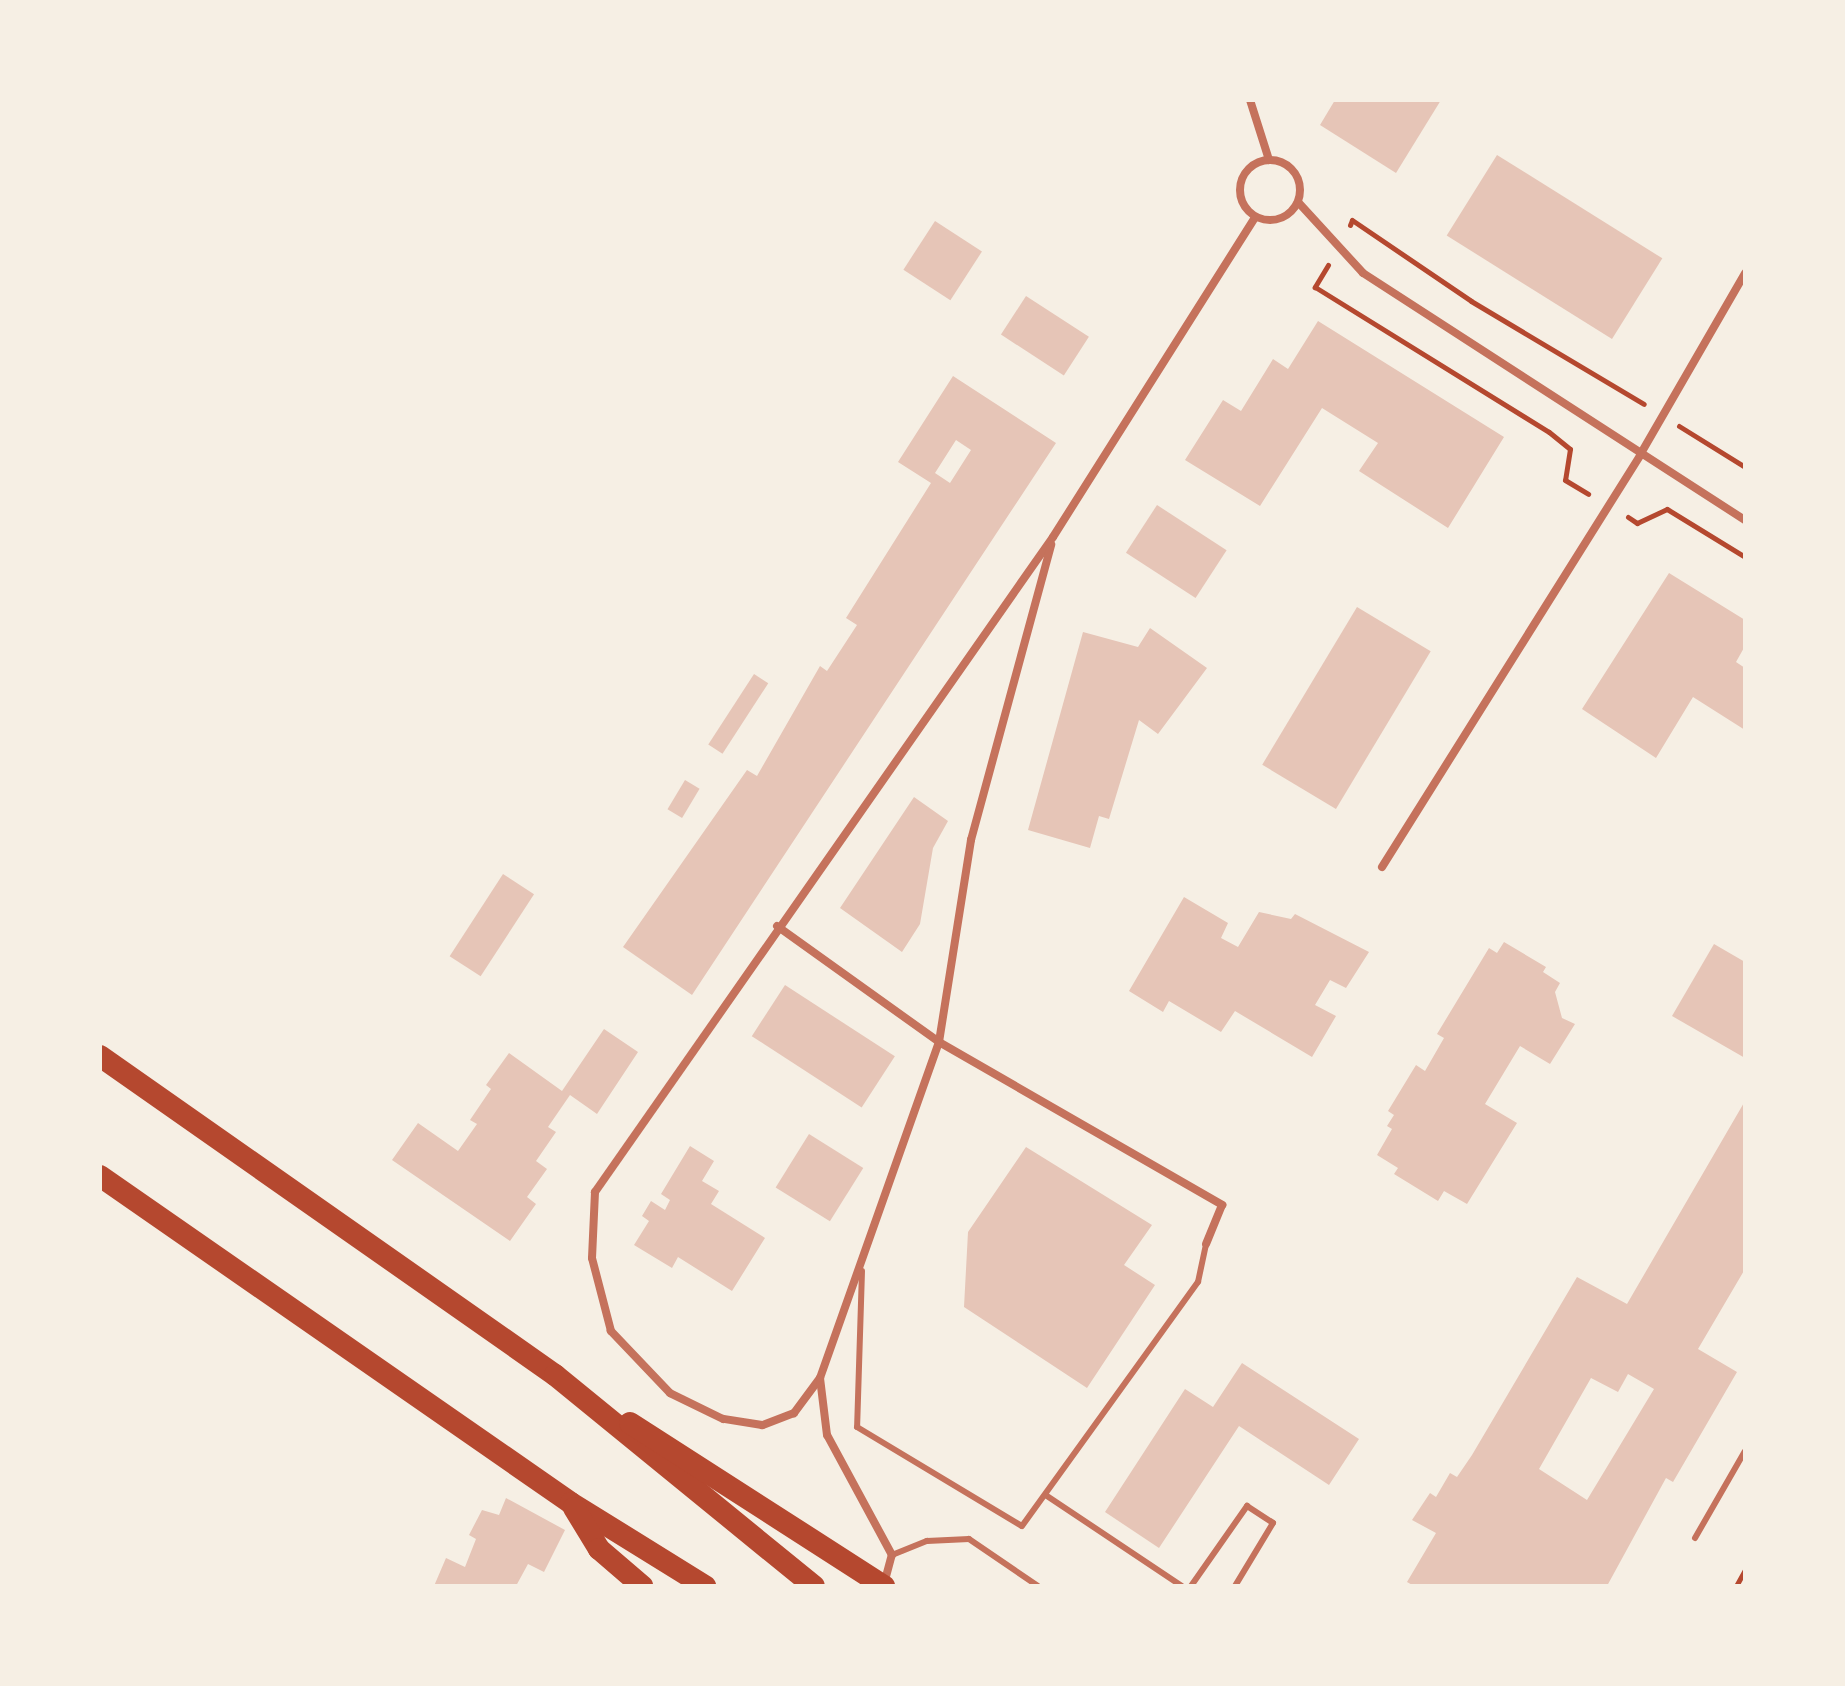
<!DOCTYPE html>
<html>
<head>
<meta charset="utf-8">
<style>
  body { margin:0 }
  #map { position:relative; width:1845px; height:1686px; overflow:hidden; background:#f6efe4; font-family:Signika,sans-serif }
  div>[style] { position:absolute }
  .building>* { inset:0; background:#e6c5b7; transform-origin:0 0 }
  .path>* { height:5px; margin:-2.5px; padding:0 2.5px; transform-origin:2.5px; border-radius:2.5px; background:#b5482f }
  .service>* { height:6px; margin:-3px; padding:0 3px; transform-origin:3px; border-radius:3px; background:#c5725c }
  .minor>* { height:8px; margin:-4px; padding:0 4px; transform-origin:4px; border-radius:4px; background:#c5725c }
  .minor>.ring { margin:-4px; padding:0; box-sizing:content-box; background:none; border:8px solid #c5725c; border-radius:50% }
  .trunk>* { height:22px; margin:-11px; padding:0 11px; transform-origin:11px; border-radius:11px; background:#b5482f }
  span { translate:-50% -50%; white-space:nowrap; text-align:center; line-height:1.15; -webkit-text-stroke:7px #f6efe4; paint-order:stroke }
  .frame { position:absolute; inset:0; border:102px solid #f6efe4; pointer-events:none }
</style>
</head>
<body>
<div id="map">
  <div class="building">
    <i style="clip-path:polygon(1335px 100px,1441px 100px,1396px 173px,1320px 125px)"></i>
    <i style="left:1497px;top:155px;width:195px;height:95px;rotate:32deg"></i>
    <i style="left:935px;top:221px;width:56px;height:58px;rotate:33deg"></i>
    <i style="left:1026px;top:296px;width:75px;height:46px;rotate:33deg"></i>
    <i style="clip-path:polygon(1318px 321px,1504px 437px,1448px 528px,1359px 471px,1378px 443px,1322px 408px,1260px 506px,1185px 460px,1223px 400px,1241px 411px,1273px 359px,1288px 369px)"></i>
    <i style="clip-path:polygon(evenodd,953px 376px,1056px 443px,692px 995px,623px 947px,747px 770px,757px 776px,820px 666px,827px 671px,857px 625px,846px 618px,931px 483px,898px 462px,953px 376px,956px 440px,971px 450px,950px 483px,935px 473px,956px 440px)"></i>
    <i style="left:1157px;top:505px;width:83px;height:57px;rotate:33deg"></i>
    <i style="clip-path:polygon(1669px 573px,1745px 620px,1745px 646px,1736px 662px,1745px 668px,1745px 730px,1693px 697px,1656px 758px,1582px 709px)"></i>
    <i style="left:1357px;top:607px;width:86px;height:184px;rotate:31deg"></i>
    <i style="clip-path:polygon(1150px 628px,1207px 668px,1158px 734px,1139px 720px,1109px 819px,1099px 816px,1090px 848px,1028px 830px,1083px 632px,1138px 647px)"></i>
    <i style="left:754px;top:674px;width:17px;height:84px;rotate:33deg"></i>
    <i style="left:685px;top:780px;width:17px;height:34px;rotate:31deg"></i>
    <i style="clip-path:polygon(914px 797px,948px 821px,933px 848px,920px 924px,902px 952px,840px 908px)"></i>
    <i style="left:503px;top:874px;width:37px;height:98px;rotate:33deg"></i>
    <i style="clip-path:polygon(1184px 897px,1228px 923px,1221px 938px,1238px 947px,1259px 912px,1291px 919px,1295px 914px,1369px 952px,1346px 988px,1330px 980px,1315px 1005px,1336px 1016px,1312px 1057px,1235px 1011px,1221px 1032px,1169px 1001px,1163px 1012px,1129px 991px)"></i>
    <i style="clip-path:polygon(1504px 942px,1546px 967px,1543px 972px,1560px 983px,1555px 992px,1562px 1018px,1575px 1024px,1550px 1064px,1520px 1046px,1485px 1104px,1517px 1123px,1467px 1204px,1444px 1191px,1438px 1201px,1394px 1174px,1398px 1168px,1377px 1155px,1392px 1129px,1387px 1126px,1394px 1115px,1388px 1111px,1416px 1065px,1425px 1071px,1444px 1038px,1437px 1034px,1489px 948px,1497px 953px)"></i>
    <i style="clip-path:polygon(1714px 944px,1745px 962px,1745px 1058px,1672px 1016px)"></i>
    <i style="left:785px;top:985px;width:131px;height:61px;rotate:33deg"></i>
    <i style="clip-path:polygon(604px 1029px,638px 1052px,597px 1114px,570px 1095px,548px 1127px,556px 1132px,536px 1161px,547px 1169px,527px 1197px,536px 1204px,510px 1241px,392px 1160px,418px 1123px,458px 1151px,477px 1124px,470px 1120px,491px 1089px,486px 1085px,509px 1053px,562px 1091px)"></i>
    <i style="clip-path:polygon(evenodd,1745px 1101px,1745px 1269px,1698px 1349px,1737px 1372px,1673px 1482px,1666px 1478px,1607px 1586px,1414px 1586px,1407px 1582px,1436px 1533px,1412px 1520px,1430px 1493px,1436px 1497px,1450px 1473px,1457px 1477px,1472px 1455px,1577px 1277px,1627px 1304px,1745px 1101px,1628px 1374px,1654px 1389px,1587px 1500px,1539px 1469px,1591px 1378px,1618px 1392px,1628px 1374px)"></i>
    <i style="left:809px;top:1134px;width:64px;height:63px;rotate:32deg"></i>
    <i style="clip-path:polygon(690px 1146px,714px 1161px,702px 1181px,719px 1191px,711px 1204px,765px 1238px,732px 1291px,678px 1257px,672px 1268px,634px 1245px,649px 1221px,642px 1216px,651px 1201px,665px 1210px,670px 1200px,661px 1194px)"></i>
    <i style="clip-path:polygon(1026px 1147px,1152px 1225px,1124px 1265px,1155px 1285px,1087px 1388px,964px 1307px,968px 1232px)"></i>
    <i style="clip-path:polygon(1242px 1363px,1359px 1439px,1329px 1485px,1239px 1426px,1159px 1548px,1105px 1512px,1185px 1389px,1213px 1407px)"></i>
    <i style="clip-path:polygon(506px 1498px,565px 1530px,544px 1572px,528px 1564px,516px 1586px,434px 1586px,446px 1558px,465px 1567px,476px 1539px,469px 1535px,482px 1510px,499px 1515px)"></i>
  </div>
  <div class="path">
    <i style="left:1350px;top:225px;width:5px;rotate:-68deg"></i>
    <i style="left:1352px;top:220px;width:144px;rotate:34.2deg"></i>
    <i style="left:1471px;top:301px;width:201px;rotate:30.8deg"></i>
    <i style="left:1328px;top:265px;width:26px;rotate:121deg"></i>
    <i style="left:1315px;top:287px;width:275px;rotate:31.8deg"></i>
    <i style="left:1549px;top:432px;width:27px;rotate:39deg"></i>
    <i style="left:1570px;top:449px;width:31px;rotate:99deg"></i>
    <i style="left:1565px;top:480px;width:27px;rotate:31deg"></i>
    <i style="left:1679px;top:426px;width:78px;rotate:31.8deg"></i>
    <i style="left:1628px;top:517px;width:11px;rotate:34deg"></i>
    <i style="left:1637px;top:523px;width:33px;rotate:-25deg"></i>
    <i style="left:1667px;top:509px;width:92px;rotate:31.6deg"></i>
    <i style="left:1736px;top:1586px;width:18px;rotate:-61deg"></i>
  </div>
  <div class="service">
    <i style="left:862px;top:1271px;width:156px;rotate:91.8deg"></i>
    <i style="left:857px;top:1427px;width:192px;rotate:31deg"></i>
    <i style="left:1022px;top:1526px;width:301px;rotate:-54.2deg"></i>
    <i style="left:1198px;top:1282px;width:39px;rotate:-78deg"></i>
    <i style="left:1047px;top:1496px;width:162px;rotate:33.7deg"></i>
    <i style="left:1695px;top:1538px;width:100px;rotate:-60.1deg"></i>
    <i style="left:892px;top:1555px;width:38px;rotate:-22deg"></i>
    <i style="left:927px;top:1541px;width:42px;rotate:-2.7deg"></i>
    <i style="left:969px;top:1539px;width:83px;rotate:34.3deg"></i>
    <i style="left:1191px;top:1586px;width:98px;rotate:-55deg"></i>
    <i style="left:1247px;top:1506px;width:31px;rotate:33deg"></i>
    <i style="left:1273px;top:1523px;width:74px;rotate:121.1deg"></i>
  </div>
  <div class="minor">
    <i style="left:1250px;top:100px;width:63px;rotate:72.4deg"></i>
    <i class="ring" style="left:1240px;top:160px;width:52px;height:52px"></i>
    <i style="left:1298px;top:202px;width:96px;rotate:47.5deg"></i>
    <i style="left:1363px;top:273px;width:455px;rotate:32.9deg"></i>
    <i style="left:1382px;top:867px;width:486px;rotate:-57.9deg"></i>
    <i style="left:1640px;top:455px;width:210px;rotate:-60deg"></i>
    <i style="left:777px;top:926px;width:199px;rotate:35.6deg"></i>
    <i style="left:939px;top:1042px;width:327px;rotate:29.9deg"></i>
    <i style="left:1222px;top:1205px;width:42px;rotate:112.3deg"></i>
    <i style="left:820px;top:1378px;width:44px;rotate:126.6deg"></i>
    <i style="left:794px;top:1413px;width:34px;rotate:159deg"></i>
    <i style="left:762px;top:1425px;width:39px;rotate:-171deg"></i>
    <i style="left:723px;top:1419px;width:59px;rotate:-153.9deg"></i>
    <i style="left:670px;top:1393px;width:86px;rotate:-133.6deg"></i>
    <i style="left:611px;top:1331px;width:75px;rotate:-104.6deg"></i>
    <i style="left:592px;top:1258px;width:66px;rotate:-87.4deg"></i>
    <i style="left:595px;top:1192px;width:799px;rotate:-55.04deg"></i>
    <i style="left:1053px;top:537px;width:378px;rotate:-57.7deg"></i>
    <i style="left:884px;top:1584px;width:30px;rotate:-75deg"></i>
    <i style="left:892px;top:1555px;width:136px;rotate:-118.4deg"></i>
    <i style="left:827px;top:1435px;width:57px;rotate:-97deg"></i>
    <i style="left:820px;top:1378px;width:356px;rotate:-70.5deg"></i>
    <i style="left:939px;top:1042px;width:205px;rotate:-81deg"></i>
    <i style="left:971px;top:840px;width:306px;rotate:-74.8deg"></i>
  </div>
  <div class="trunk">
    <i style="left:100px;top:1056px;width:556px;rotate:35.03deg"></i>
    <i style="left:555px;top:1375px;width:334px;rotate:39.2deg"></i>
    <i style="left:100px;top:1176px;width:573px;rotate:34.77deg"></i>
    <i style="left:571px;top:1503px;width:158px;rotate:31.8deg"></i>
    <i style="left:630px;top:1423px;width:302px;rotate:32.7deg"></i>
    <i style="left:574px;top:1508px;width:48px;rotate:58.6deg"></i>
    <i style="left:599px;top:1549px;width:57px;rotate:40.7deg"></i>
  </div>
  <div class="frame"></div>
</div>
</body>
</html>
